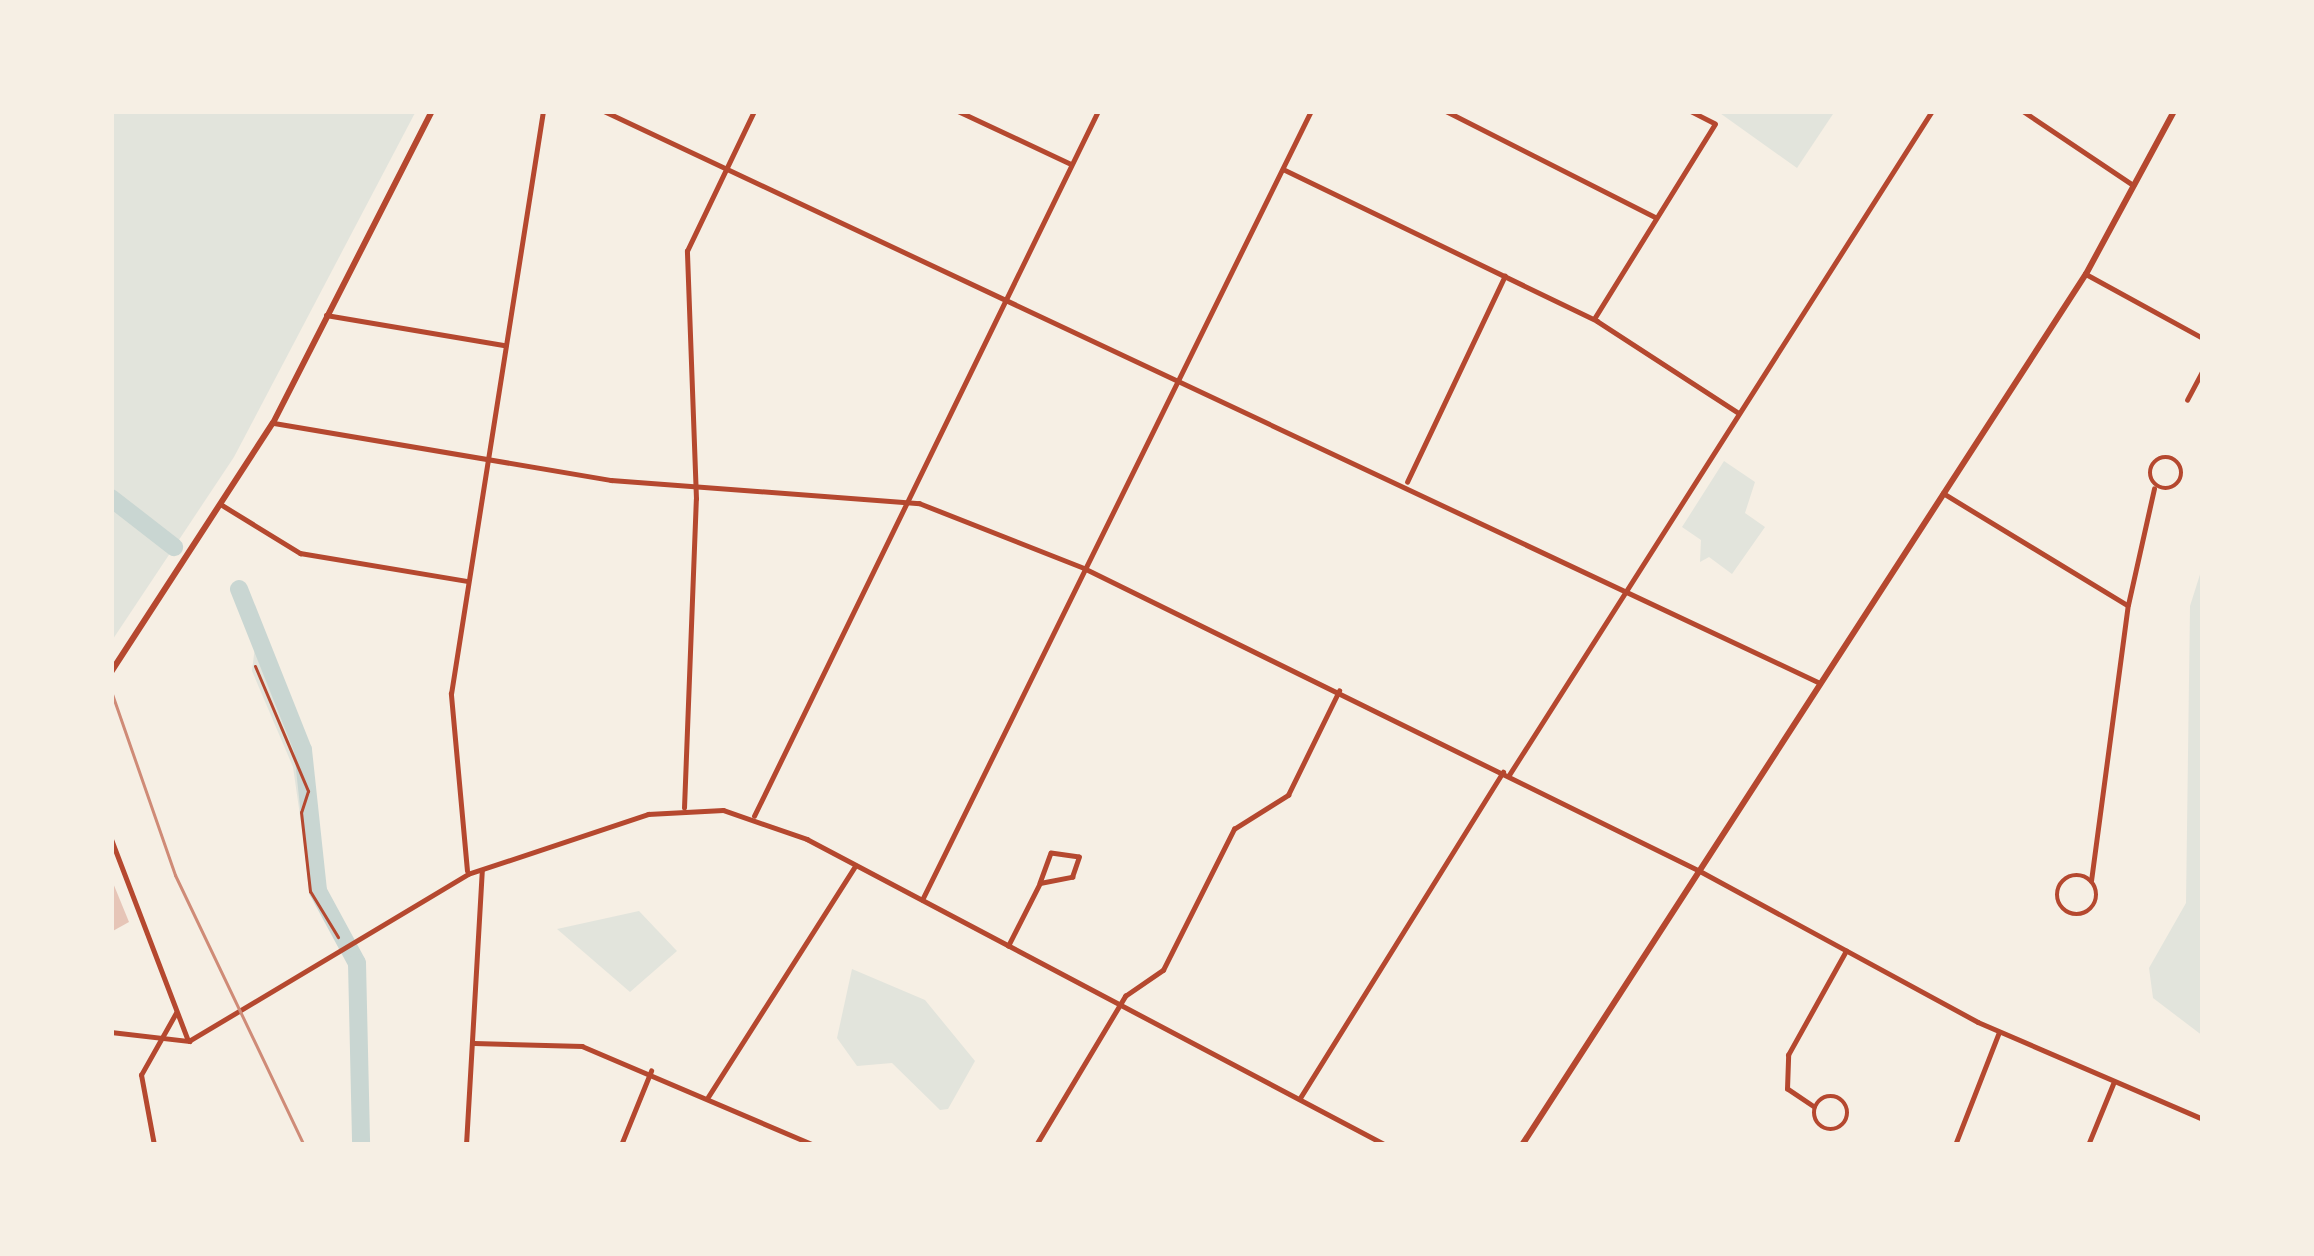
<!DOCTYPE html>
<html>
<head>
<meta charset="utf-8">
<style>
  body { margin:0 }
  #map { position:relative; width:2314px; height:1256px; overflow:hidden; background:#f6efe4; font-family:"DM Sans",sans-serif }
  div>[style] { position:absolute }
  .green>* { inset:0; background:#e2e4dc }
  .river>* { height:18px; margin:-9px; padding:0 9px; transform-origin:9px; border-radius:9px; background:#c9d6d2 }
  .building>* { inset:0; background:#e6c5b7 }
  .path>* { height:3px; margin:-1.5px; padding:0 1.5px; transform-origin:1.5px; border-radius:1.5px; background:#b5482f }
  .minor>* { height:4.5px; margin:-2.25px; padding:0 2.25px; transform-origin:2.25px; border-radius:2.25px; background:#b5482f }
  .minor>.ring { margin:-2.25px; padding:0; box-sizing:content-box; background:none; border:4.5px solid #b5482f; border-radius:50% }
  .tertiary>* { height:6px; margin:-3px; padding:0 3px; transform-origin:3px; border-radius:3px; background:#b5482f }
  .rail>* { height:3px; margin:-1.5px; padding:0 1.5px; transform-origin:1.5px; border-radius:1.5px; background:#cf8b77 }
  span { translate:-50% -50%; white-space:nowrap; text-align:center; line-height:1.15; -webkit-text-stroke:9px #f6efe4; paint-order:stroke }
  .frame { position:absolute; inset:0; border:114px solid #f6efe4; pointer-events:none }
</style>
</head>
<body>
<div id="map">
  <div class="green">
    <i style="clip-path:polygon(111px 111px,416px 111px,234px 457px,111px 642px)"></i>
    <i style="clip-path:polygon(1717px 111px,1835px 111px,1797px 168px)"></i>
    <i style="clip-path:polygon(1724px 461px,1755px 482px,1745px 513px,1765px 527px,1732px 574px,1709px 557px,1700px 562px,1701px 540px,1682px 527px)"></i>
    <i style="clip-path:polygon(2203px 565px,2203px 1036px,2153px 998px,2149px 968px,2186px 903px,2190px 606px)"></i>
    <i style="clip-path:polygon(258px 622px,312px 770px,321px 869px,310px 885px,293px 767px,252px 671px)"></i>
    <i style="clip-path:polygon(639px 911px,677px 951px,630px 992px,557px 929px)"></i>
    <i style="clip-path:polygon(852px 969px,925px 1000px,975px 1061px,948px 1109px,940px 1110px,892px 1063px,857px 1066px,837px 1038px)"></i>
  </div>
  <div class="river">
    <i style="left:111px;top:498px;width:80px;rotate:37.9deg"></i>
    <i style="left:239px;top:589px;width:173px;rotate:68.3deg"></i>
    <i style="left:303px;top:750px;width:142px;rotate:83.9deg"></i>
    <i style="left:318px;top:891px;width:82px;rotate:61.6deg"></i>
    <i style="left:357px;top:963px;width:182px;rotate:88.7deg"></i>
  </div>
  <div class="building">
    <i style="clip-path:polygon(111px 878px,129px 922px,111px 932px)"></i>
  </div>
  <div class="path">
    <i style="left:255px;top:666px;width:136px;rotate:67deg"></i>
    <i style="left:308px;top:791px;width:22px;rotate:108deg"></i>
    <i style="left:301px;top:812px;width:80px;rotate:83.5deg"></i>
    <i style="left:310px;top:891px;width:54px;rotate:58.7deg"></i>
  </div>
  <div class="minor">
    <i style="left:604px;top:111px;width:1344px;rotate:25.19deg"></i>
    <i style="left:958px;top:111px;width:125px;rotate:25.1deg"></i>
    <i style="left:1446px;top:111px;width:234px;rotate:26.9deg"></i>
    <i style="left:2023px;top:111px;width:133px;rotate:33.9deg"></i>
    <i style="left:1283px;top:169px;width:349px;rotate:25.8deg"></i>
    <i style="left:1597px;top:321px;width:167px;rotate:33deg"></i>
    <i style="left:2086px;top:274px;width:133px;rotate:28.7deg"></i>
    <i style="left:326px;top:315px;width:181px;rotate:9.6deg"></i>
    <i style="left:1594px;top:319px;width:229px;rotate:-58.2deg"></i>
    <i style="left:1715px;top:124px;width:29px;rotate:-153deg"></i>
    <i style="left:2187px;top:400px;width:34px;rotate:-62deg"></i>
    <i style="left:274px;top:423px;width:342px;rotate:9.6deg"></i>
    <i style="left:611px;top:480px;width:309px;rotate:4.3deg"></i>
    <i style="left:919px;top:503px;width:177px;rotate:21.5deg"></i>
    <i style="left:1084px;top:568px;width:686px;rotate:26.19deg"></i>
    <i style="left:1700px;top:871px;width:316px;rotate:28.5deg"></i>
    <i style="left:1978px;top:1022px;width:245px;rotate:23.3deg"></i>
    <i class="ring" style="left:2150px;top:457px;width:27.5px;height:27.5px"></i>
    <i style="left:1407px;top:482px;width:228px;rotate:-64.6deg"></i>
    <i style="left:1943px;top:493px;width:215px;rotate:31.3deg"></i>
    <i style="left:222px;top:505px;width:92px;rotate:31.6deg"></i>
    <i style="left:300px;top:553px;width:170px;rotate:9.5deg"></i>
    <i style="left:1509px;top:775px;width:787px;rotate:-57.5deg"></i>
    <i style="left:684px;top:808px;width:309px;rotate:-87.8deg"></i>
    <i style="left:696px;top:499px;width:248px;rotate:-92.1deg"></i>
    <i style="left:687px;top:251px;width:155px;rotate:-64.4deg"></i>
    <i style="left:754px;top:816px;width:784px;rotate:-63.99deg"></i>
    <i style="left:111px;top:838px;width:216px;rotate:69.1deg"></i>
    <i style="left:467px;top:871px;width:178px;rotate:-95.2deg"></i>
    <i style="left:451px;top:694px;width:590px;rotate:-81.03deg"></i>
    <i class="ring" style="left:2057px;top:875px;width:35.5px;height:35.5px"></i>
    <i style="left:2091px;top:881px;width:278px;rotate:-82.4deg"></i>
    <i style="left:2128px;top:605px;width:119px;rotate:-77.4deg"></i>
    <i style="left:922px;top:900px;width:880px;rotate:-63.76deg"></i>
    <i style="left:1008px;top:946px;width:71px;rotate:-63.1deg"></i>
    <i style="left:1040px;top:883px;width:33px;rotate:-11deg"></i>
    <i style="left:1072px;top:877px;width:21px;rotate:-71deg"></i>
    <i style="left:1079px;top:857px;width:28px;rotate:-172deg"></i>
    <i style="left:1051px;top:853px;width:32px;rotate:110deg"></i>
    <i style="left:111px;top:1032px;width:79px;rotate:6.6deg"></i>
    <i style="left:189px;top:1041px;width:325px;rotate:-30.9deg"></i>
    <i style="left:468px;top:874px;width:190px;rotate:-18.4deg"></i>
    <i style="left:648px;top:814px;width:75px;rotate:-3.1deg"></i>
    <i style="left:723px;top:810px;width:89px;rotate:19deg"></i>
    <i style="left:807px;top:839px;width:655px;rotate:27.86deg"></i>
    <i style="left:474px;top:1043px;width:108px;rotate:1.6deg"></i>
    <i style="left:582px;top:1046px;width:252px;rotate:23.1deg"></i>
    <i class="ring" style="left:1814px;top:1096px;width:29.5px;height:29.5px"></i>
    <i style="left:708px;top:1097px;width:274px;rotate:-57.5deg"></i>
    <i style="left:1300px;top:1098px;width:384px;rotate:-58.1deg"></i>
    <i style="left:1814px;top:1107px;width:32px;rotate:-146deg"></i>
    <i style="left:1787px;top:1089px;width:34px;rotate:-88deg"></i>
    <i style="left:1788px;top:1055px;width:119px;rotate:-60.9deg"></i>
    <i style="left:154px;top:1145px;width:71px;rotate:-100.5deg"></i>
    <i style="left:141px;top:1075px;width:71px;rotate:-60.6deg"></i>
    <i style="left:466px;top:1145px;width:275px;rotate:-86.7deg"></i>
    <i style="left:621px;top:1145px;width:80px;rotate:-67.9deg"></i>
    <i style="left:1036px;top:1145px;width:174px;rotate:-59.1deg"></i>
    <i style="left:1125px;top:996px;width:46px;rotate:-34.4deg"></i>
    <i style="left:1163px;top:970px;width:158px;rotate:-63.3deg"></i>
    <i style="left:1234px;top:829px;width:64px;rotate:-32.2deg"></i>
    <i style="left:1288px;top:795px;width:116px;rotate:-63.9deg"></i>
    <i style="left:1955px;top:1145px;width:121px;rotate:-68.7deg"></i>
    <i style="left:2088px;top:1145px;width:66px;rotate:-67.7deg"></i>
  </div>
  <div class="tertiary">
    <i style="left:111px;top:672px;width:297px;rotate:-57deg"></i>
    <i style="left:273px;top:423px;width:350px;rotate:-63deg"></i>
    <i style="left:1522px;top:1145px;width:1038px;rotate:-57.08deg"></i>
    <i style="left:2086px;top:274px;width:185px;rotate:-61.6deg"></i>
  </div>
  <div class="rail">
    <i style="left:111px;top:691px;width:195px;rotate:70.8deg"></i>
    <i style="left:175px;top:875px;width:299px;rotate:64.5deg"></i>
  </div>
  <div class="frame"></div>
</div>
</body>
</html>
